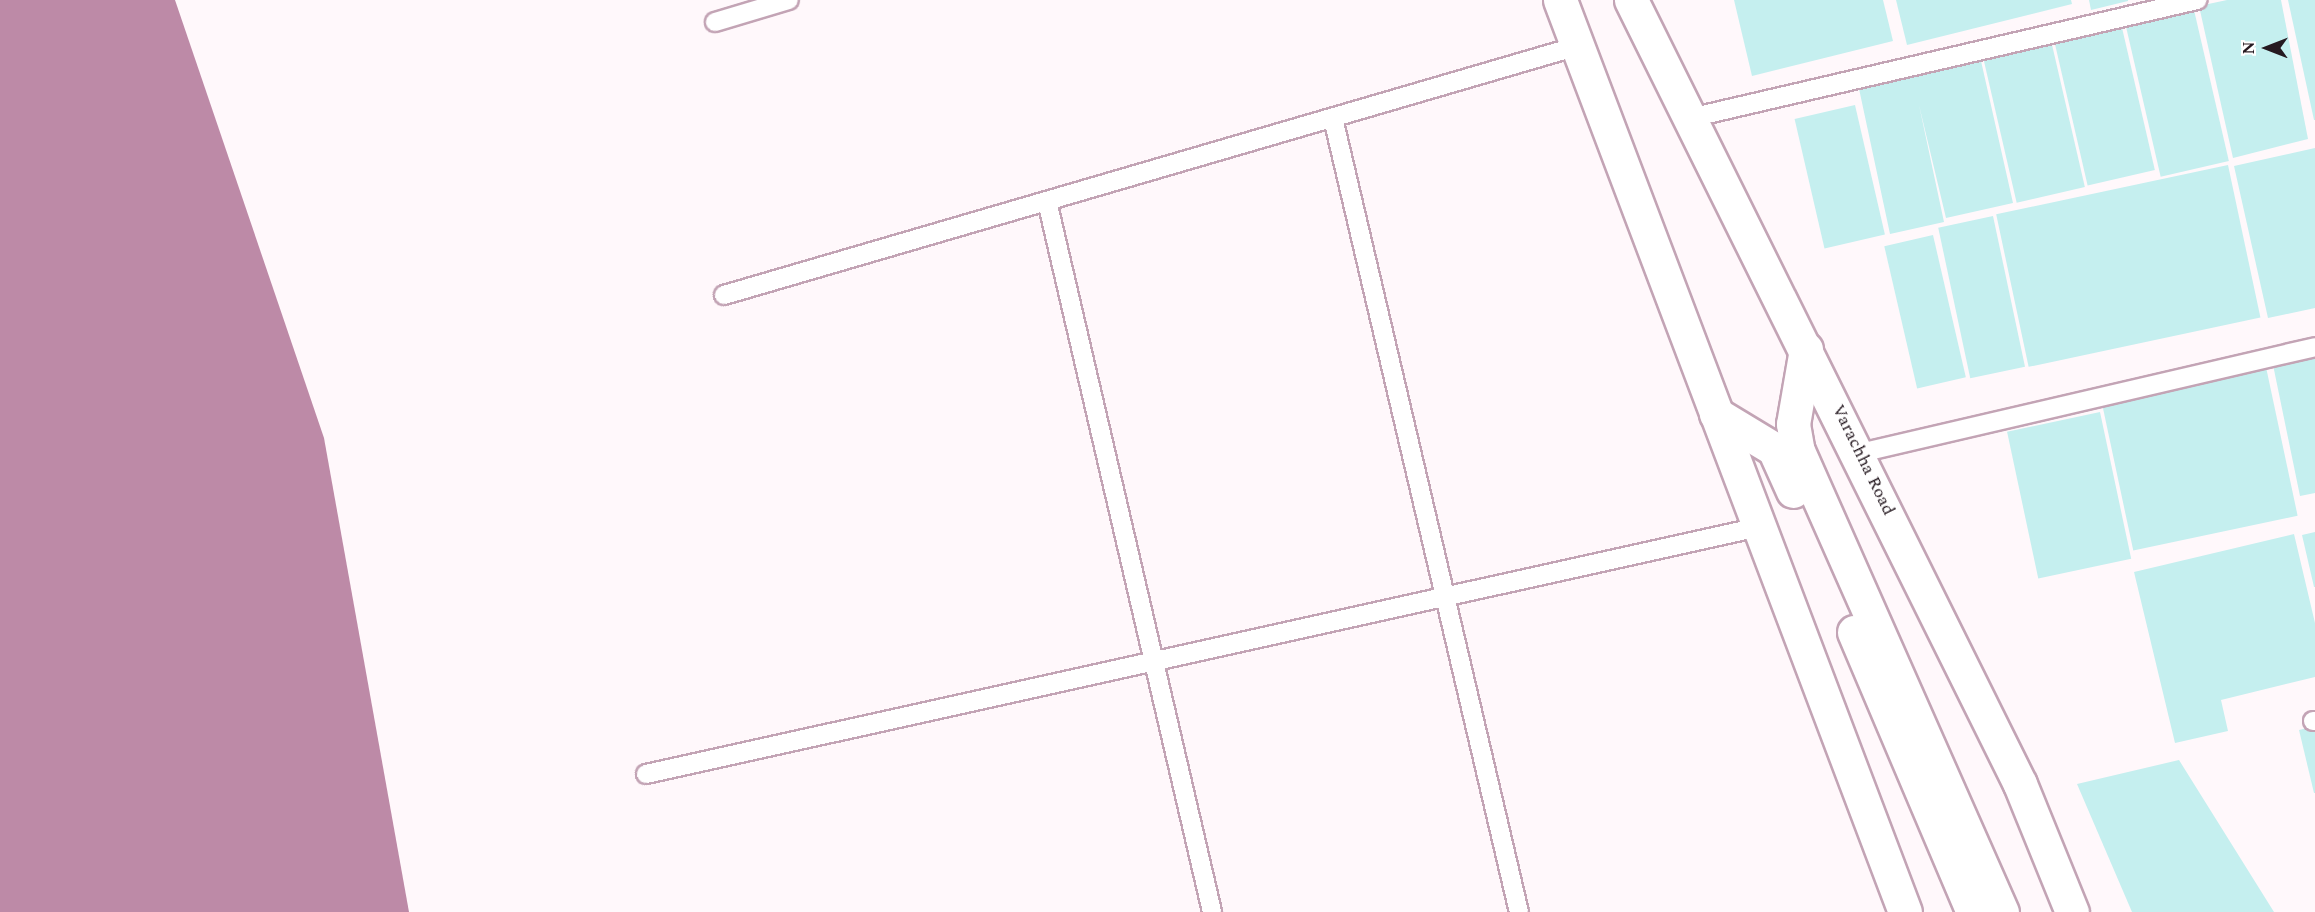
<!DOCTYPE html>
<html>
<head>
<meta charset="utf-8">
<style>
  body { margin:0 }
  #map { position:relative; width:2315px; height:912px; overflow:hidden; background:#fff8fb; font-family:Spectral,serif }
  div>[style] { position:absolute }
  .water>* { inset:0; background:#bd8aa7 }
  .building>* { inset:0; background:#c5efef; transform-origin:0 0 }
  .roads { filter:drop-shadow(2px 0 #c3a4b5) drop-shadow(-2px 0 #c3a4b5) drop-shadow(0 2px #c3a4b5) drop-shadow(0 -2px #c3a4b5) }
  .lane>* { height:18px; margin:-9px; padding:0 9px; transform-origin:9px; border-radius:9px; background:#fff }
  .secondary>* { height:33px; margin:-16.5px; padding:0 16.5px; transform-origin:16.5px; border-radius:16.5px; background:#fff }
  .primary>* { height:33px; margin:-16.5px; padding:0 16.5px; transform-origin:16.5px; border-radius:16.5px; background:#fff }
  span { translate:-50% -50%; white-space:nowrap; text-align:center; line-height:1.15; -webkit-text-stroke:5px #fff; paint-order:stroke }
  .street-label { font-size:18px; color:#251920 }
  .north { position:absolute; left:2237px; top:18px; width:60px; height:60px; -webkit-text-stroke:4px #fff; paint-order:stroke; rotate:270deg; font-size:16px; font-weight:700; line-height:24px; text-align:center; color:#251920 }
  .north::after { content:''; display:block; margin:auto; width:21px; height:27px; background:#251920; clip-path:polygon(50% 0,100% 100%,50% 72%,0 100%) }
</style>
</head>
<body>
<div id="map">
  <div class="water">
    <i style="clip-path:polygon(0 0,175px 0,324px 438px,409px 912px,0 912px)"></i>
  </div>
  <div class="building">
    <i style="clip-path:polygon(1734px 0,1883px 0,1893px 41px,1752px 76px)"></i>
    <i style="clip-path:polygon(1896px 0,2071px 0,2072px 4px,1907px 45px)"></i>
    <i style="clip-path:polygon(2089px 0,2128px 0,2128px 1px,2091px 10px)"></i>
    <i style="clip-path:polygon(2227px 0,2281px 0,2308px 139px,2233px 158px,2199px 6px)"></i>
    <i style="clip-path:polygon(2288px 0,2315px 0,2315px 120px,2314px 120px)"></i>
    <i style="left:2194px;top:10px;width:155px;height:70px;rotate:77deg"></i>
    <i style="left:2120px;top:19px;width:155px;height:69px;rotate:77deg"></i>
    <i style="left:2050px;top:36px;width:155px;height:70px;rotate:77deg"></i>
    <i style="clip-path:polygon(1979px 52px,2013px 203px,1946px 218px,1919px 105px,1944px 222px,1890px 234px,1858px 84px)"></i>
    <i style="left:1855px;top:105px;width:133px;height:62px;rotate:77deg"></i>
    <i style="clip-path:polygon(2315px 148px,2315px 308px,2268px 318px,2234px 166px)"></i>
    <i style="left:2228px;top:165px;width:156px;height:237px;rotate:78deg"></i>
    <i style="left:1993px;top:216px;width:154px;height:56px;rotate:78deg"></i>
    <i style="left:1933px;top:235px;width:146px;height:50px;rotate:77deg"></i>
    <i style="clip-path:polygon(2315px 351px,2315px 493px,2300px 496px,2272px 360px)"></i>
    <i style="left:2266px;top:367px;width:152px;height:168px;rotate:78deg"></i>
    <i style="left:2100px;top:412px;width:150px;height:95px;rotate:78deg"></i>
    <i style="clip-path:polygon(2315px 532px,2315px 587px,2314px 587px,2302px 535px)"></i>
    <i style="clip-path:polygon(2294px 534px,2315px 623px,2315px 677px,2221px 700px,2228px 731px,2175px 743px,2134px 572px)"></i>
    <i style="clip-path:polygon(2315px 726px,2315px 793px,2314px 793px,2299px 730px)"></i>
    <i style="clip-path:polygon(2179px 760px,2274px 912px,2132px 912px,2077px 784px)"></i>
  </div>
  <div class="roads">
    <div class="lane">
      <i style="left:715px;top:22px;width:77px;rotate:-16.6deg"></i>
      <i style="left:1333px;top:118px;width:815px;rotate:76.82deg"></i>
      <i style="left:1690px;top:118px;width:521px;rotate:-13.1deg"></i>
      <i style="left:1047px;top:201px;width:730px;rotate:76.93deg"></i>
      <i style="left:724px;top:295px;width:890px;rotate:-16.26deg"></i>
      <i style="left:1860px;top:453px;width:467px;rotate:-13.1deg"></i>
      <i style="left:2313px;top:721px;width:2px"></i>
      <i style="left:646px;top:774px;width:1140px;rotate:-12.51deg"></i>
    </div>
    <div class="secondary">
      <i style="left:1806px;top:349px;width:76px;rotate:99.8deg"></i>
      <i style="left:1793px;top:424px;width:27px;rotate:80deg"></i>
      <i style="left:1798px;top:451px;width:504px;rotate:66.13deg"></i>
      <i style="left:1716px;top:414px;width:68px;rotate:31.1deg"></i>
      <i style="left:1774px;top:449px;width:46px;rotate:65.7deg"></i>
      <i style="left:1854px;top:632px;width:304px;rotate:67deg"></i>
    </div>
    <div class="primary">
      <i style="left:1560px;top:0;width:975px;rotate:69.28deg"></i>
      <i style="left:1631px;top:0;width:875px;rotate:63.61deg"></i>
      <i style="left:2020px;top:784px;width:138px;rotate:67.9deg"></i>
    </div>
  </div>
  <div class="street-label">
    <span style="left:1863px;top:460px;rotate:64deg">Varachha Road</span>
  </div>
  <div class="north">N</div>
</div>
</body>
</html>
